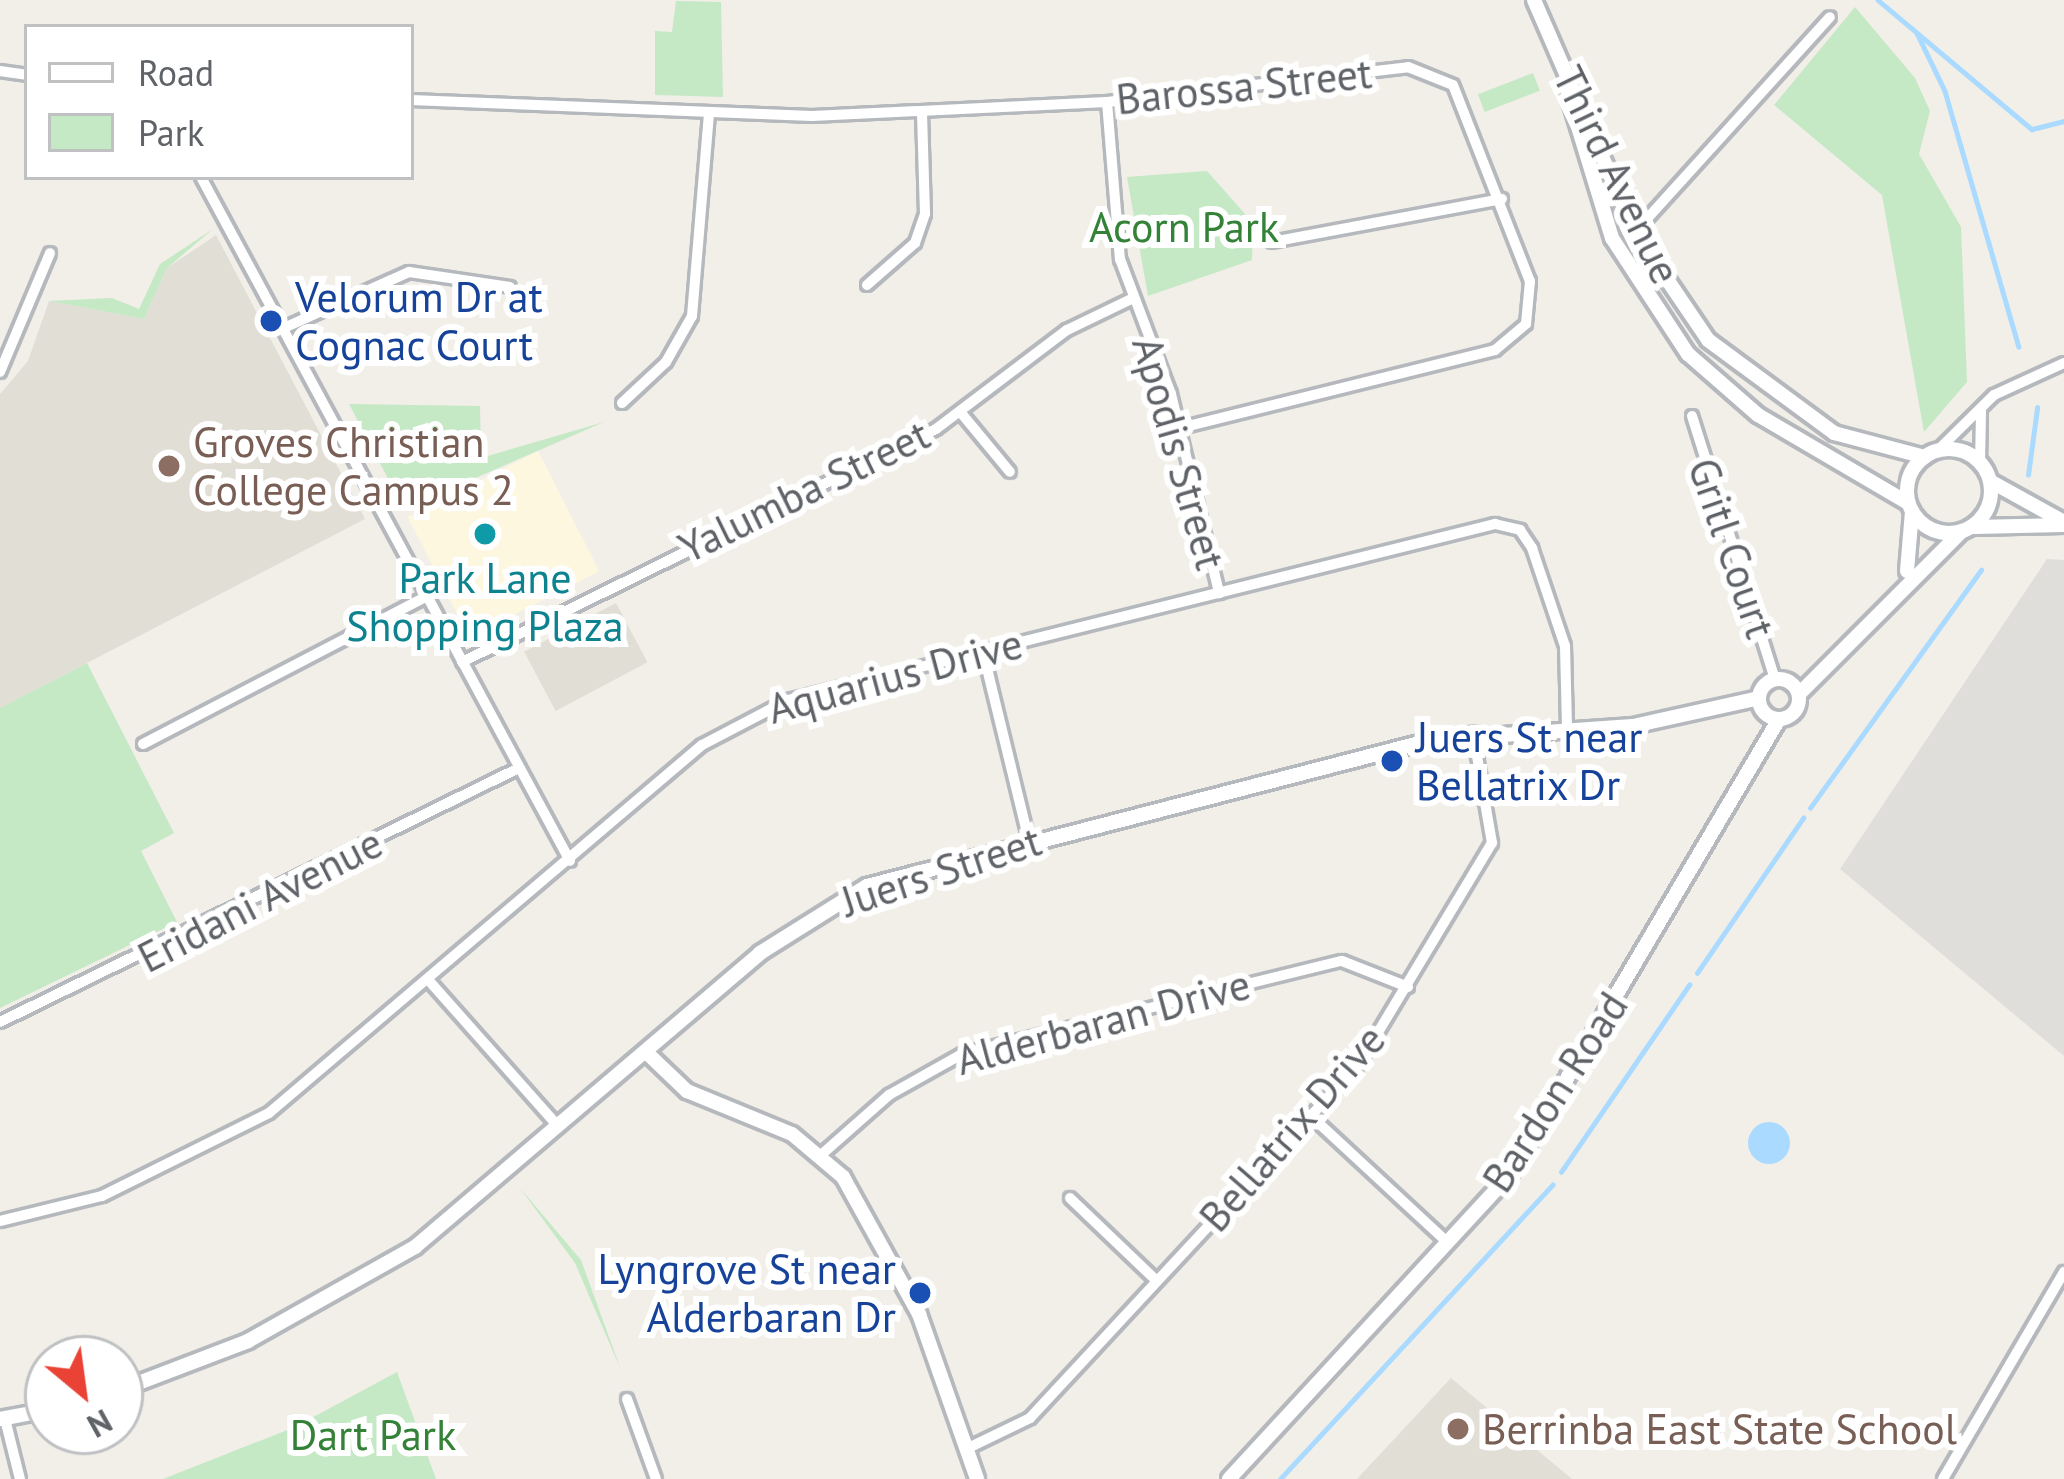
<!DOCTYPE html>
<html>
<head>
<meta charset="utf-8">
<style>
  body { margin:0 }
  #map { position:relative; width:2064px; height:1479px; overflow:hidden; background:#f1efe8; font-family:"PT Sans",sans-serif }
  div>[style] { position:absolute }
  .commercial>* { inset:0; background:#fef7e0; transform-origin:0 0 }
  .industrial>* { inset:0; background:#e0deda }
  .education>* { inset:0; background:#e1ded6; transform-origin:0 0 }
  .green>* { inset:0; background:#c5e8c5; transform-origin:0 0 }
  .water>* { inset:0; background:#aadaff }
  .round { border-radius:50% }
  .stream>* { height:4.5px; margin:-2.25px; padding:0 2.25px; transform-origin:2.25px; border-radius:2.25px; background:#aadaff }
  .roads { filter:drop-shadow(3px 0 #b5b8bc) drop-shadow(-3px 0 #b5b8bc) drop-shadow(0 3px #b5b8bc) drop-shadow(0 -3px #b5b8bc) }
  .minor>* { height:10px; margin:-5px; padding:0 5px; transform-origin:5px; border-radius:5px; background:#fff }
  .tertiary>* { height:14px; margin:-7px; padding:0 7px; transform-origin:7px; border-radius:7px; background:#fff }
  .tertiary>.ring { margin:-7px; padding:0; box-sizing:content-box; background:none; border:14px solid #fff; border-radius:50% }
  .dots>* { width:33px; height:33px; translate:-50% -50%; box-sizing:border-box; border:6px solid #fff; border-radius:50% }
  span { translate:-50% -50%; white-space:nowrap; text-align:center; line-height:1.15; -webkit-text-stroke:12px #fff; paint-order:stroke }
  .street-label { font-size:42px; color:#5f6368 }
  .park-label { font-size:42px; color:#348238 }
  .transit-label { font-size:42px; color:#164399 }
  .left { translate:0 -50%; text-align:left }
  .right { translate:-100% -50%; text-align:right }
  .education-label { font-size:42px; color:#785e54 }
  .culture-label { font-size:42px; color:#0d838f }
  .legend { position:absolute; left:24px; top:24px; width:390px; height:156px; box-sizing:border-box; background:#fff; border:3px solid #bfc1c3; margin:0; padding:15px 21px; list-style:none; font-size:36px; color:#5f6368 }
  .legend li { display:flex; align-items:center; gap:24px; height:60px }
  .legend b { width:60px; border:3px solid #bfc1c3 }
  .north { position:absolute; left:24px; top:1335px; width:120px; height:120px; box-sizing:border-box; background:#fff; border:3px solid #bfc1c3; border-radius:50%; rotate:151deg; font-size:33px; font-weight:700; line-height:48px; text-align:center; color:#5f6368 }
  .north::after { content:''; display:block; margin:auto; width:42px; height:54px; background:#ea4335; clip-path:polygon(50% 0,100% 100%,50% 72%,0 100%) }
</style>
</head>
<body>
<div id="map">
  <div class="commercial">
    <i style="left:538px;top:451px;width:135px;height:146px;rotate:63deg"></i>
  </div>
  <div class="industrial">
    <i style="clip-path:polygon(2047px 559px,2064px 560px,2064px 1056px,1840px 869px)"></i>
  </div>
  <div class="education">
    <i style="clip-path:polygon(216px 235px,365px 519px,0 708px,0 394px,28px 361px,49px 301px,144px 319px,167px 268px)"></i>
    <i style="left:616px;top:603px;width:67px;height:104px;rotate:62deg"></i>
    <i style="clip-path:polygon(1451px 1378px,1572px 1479px,1357px 1479px)"></i>
  </div>
  <div class="green">
    <i style="clip-path:polygon(676px 1px,721px 2px,723px 97px,655px 95px,655px 31px,672px 32px)"></i>
    <i style="clip-path:polygon(1855px 7px,1915px 78px,1930px 111px,1919px 154px,1961px 227px,1967px 382px,1924px 432px,1882px 195px,1774px 105px)"></i>
    <i style="left:1533px;top:73px;width:19px;height:59px;rotate:69deg"></i>
    <i style="clip-path:polygon(1207px 171px,1253px 223px,1252px 260px,1148px 296px,1127px 177px)"></i>
    <i style="clip-path:polygon(213px 229px,167px 268px,144px 319px,49px 301px,112px 298px,139px 309px,160px 264px)"></i>
    <i style="clip-path:polygon(349px 404px,480px 406px,481px 458px,604px 422px,404px 509px)"></i>
    <i style="clip-path:polygon(87px 663px,174px 833px,141px 851px,177px 922px,0 1008px,0 708px)"></i>
    <i style="clip-path:polygon(520px 1188px,581px 1260px,621px 1370px,575px 1263px)"></i>
    <i style="clip-path:polygon(397px 1372px,436px 1479px,163px 1479px,295px 1427px)"></i>
  </div>
  <div class="water">
    <i class="round" style="left:1748px;top:1122px;width:42px;height:42px"></i>
  </div>
  <div class="stream">
    <i style="left:1878px;top:0;width:201px;rotate:40deg"></i>
    <i style="left:2032px;top:129px;width:33px;rotate:-14deg"></i>
    <i style="left:1917px;top:33px;width:64px;rotate:64.2deg"></i>
    <i style="left:1945px;top:91px;width:266px;rotate:73.9deg"></i>
    <i style="left:2028px;top:475px;width:68px;rotate:-82.3deg"></i>
    <i style="left:1810px;top:808px;width:293px;rotate:-54.3deg"></i>
    <i style="left:1697px;top:973px;width:188px;rotate:-55.6deg"></i>
    <i style="left:1561px;top:1172px;width:227px;rotate:-55.6deg"></i>
    <i style="left:1280px;top:1479px;width:401px;rotate:-47.2deg"></i>
  </div>
  <div class="roads">
    <div class="minor">
      <i style="left:0;top:71px;width:27px;rotate:8deg"></i>
      <i style="left:411px;top:100px;width:401px;rotate:2.3deg"></i>
      <i style="left:812px;top:116px;width:295px;rotate:-2.7deg"></i>
      <i style="left:1107px;top:102px;width:303px;rotate:-6.6deg"></i>
      <i style="left:1408px;top:67px;width:48px;rotate:21.8deg"></i>
      <i style="left:1453px;top:85px;width:211px;rotate:68.6deg"></i>
      <i style="left:1530px;top:281px;width:43px;rotate:95.3deg"></i>
      <i style="left:1526px;top:324px;width:40px;rotate:140deg"></i>
      <i style="left:1495px;top:350px;width:325px;rotate:166.1deg"></i>
      <i style="left:1107px;top:102px;width:158px;rotate:85.3deg"></i>
      <i style="left:1120px;top:259px;width:144px;rotate:69.3deg"></i>
      <i style="left:1171px;top:394px;width:205px;rotate:76.4deg"></i>
      <i style="left:201px;top:177px;width:777px;rotate:61.65deg"></i>
      <i style="left:1635px;top:232px;width:290px;rotate:-47.8deg"></i>
      <i style="left:1272px;top:242px;width:234px;rotate:-10.6deg"></i>
      <i style="left:867px;top:285px;width:64px;rotate:-41.2deg"></i>
      <i style="left:915px;top:243px;width:31px;rotate:-71deg"></i>
      <i style="left:925px;top:214px;width:100px;rotate:-91.7deg"></i>
      <i style="left:286px;top:327px;width:135px;rotate:-24.1deg"></i>
      <i style="left:409px;top:272px;width:102px;rotate:8.4deg"></i>
      <i style="left:0;top:372px;width:129px;rotate:-67.2deg"></i>
      <i style="left:622px;top:403px;width:60px;rotate:-43deg"></i>
      <i style="left:666px;top:362px;width:53px;rotate:-60.5deg"></i>
      <i style="left:692px;top:316px;width:203px;rotate:-85.2deg"></i>
      <i style="left:962px;top:414px;width:75px;rotate:50.4deg"></i>
      <i style="left:1692px;top:416px;width:276px;rotate:72.5deg"></i>
      <i style="left:1937px;top:451px;width:80px;rotate:-44.5deg"></i>
      <i style="left:1994px;top:395px;width:77px;rotate:-24.6deg"></i>
      <i style="left:1980px;top:464px;width:53px;rotate:-88.9deg"></i>
      <i style="left:983px;top:652px;width:194px;rotate:76.3deg"></i>
      <i style="left:462px;top:662px;width:528px;rotate:-26.18deg"></i>
      <i style="left:936px;top:429px;width:164px;rotate:-37.1deg"></i>
      <i style="left:1067px;top:330px;width:71px;rotate:-25.8deg"></i>
      <i style="left:143px;top:744px;width:320px;rotate:-27.5deg"></i>
      <i style="left:431px;top:983px;width:191px;rotate:48.4deg"></i>
      <i style="left:0;top:1022px;width:576px;rotate:-26.08deg"></i>
      <i style="left:1311px;top:1116px;width:185px;rotate:42.8deg"></i>
      <i style="left:821px;top:1155px;width:91px;rotate:-41.4deg"></i>
      <i style="left:889px;top:1095px;width:84px;rotate:-29.3deg"></i>
      <i style="left:962px;top:1054px;width:391px;rotate:-13.8deg"></i>
      <i style="left:1342px;top:961px;width:71px;rotate:21.5deg"></i>
      <i style="left:1070px;top:1198px;width:120px;rotate:43.7deg"></i>
      <i style="left:0;top:1221px;width:105px;rotate:-13.8deg"></i>
      <i style="left:102px;top:1196px;width:186px;rotate:-26.4deg"></i>
      <i style="left:269px;top:1113px;width:568px;rotate:-40.36deg"></i>
      <i style="left:702px;top:745px;width:97px;rotate:-27.6deg"></i>
      <i style="left:788px;top:700px;width:729px;rotate:-13.98deg"></i>
      <i style="left:1495px;top:524px;width:26px;rotate:13deg"></i>
      <i style="left:1520px;top:530px;width:22px;rotate:56deg"></i>
      <i style="left:1532px;top:548px;width:103px;rotate:71.4deg"></i>
      <i style="left:1565px;top:646px;width:81px;rotate:88.6deg"></i>
      <i style="left:627px;top:1399px;width:85px;rotate:70.1deg"></i>
      <i style="left:5px;top:1419px;width:62px;rotate:76deg"></i>
      <i style="left:966px;top:1449px;width:71px;rotate:-25.8deg"></i>
      <i style="left:1030px;top:1418px;width:483px;rotate:-47.1deg"></i>
      <i style="left:1359px;top:1064px;width:258px;rotate:-59deg"></i>
      <i style="left:1492px;top:843px;width:112px;rotate:-99.8deg"></i>
      <i style="left:1943px;top:1479px;width:240px;rotate:-59.7deg"></i>
    </div>
    <div class="tertiary">
      <i style="left:1534px;top:0;width:253px;rotate:66.5deg"></i>
      <i style="left:1635px;top:232px;width:130px;rotate:55.9deg"></i>
      <i style="left:1708px;top:340px;width:157px;rotate:36.4deg"></i>
      <i style="left:1834px;top:433px;width:94px;rotate:14.8deg"></i>
      <i style="left:1568px;top:94px;width:151px;rotate:73deg"></i>
      <i style="left:1612px;top:238px;width:139px;rotate:56.8deg"></i>
      <i style="left:1688px;top:354px;width:93px;rotate:41.1deg"></i>
      <i style="left:1758px;top:415px;width:174px;rotate:30.4deg"></i>
      <i class="ring" style="left:1907px;top:449px;width:70px;height:70px"></i>
      <i style="left:1990px;top:481px;width:85px;rotate:29deg"></i>
      <i style="left:1974px;top:527px;width:90px;rotate:-1.3deg"></i>
      <i style="left:1907px;top:571px;width:60px;rotate:-85.2deg"></i>
      <i class="ring" style="left:1759px;top:679px;width:26px;height:26px"></i>
      <i style="left:1799px;top:694px;width:228px;rotate:-45deg"></i>
      <i style="left:646px;top:1052px;width:57px;rotate:43.6deg"></i>
      <i style="left:687px;top:1091px;width:113px;rotate:22.3deg"></i>
      <i style="left:792px;top:1134px;width:67px;rotate:40.1deg"></i>
      <i style="left:843px;top:1177px;width:157px;rotate:61deg"></i>
      <i style="left:919px;top:1314px;width:175px;rotate:70.6deg"></i>
      <i style="left:120px;top:1390px;width:137px;rotate:-20.9deg"></i>
      <i style="left:248px;top:1341px;width:192px;rotate:-29.4deg"></i>
      <i style="left:415px;top:1247px;width:453px;rotate:-40.4deg"></i>
      <i style="left:760px;top:953px;width:126px;rotate:-32.1deg"></i>
      <i style="left:867px;top:886px;width:583px;rotate:-14.51deg"></i>
      <i style="left:1431px;top:740px;width:202px;rotate:-4deg"></i>
      <i style="left:1633px;top:726px;width:129px;rotate:-12.5deg"></i>
      <i style="left:0;top:1419px;width:49px;rotate:-10.6deg"></i>
      <i style="left:1229px;top:1479px;width:414px;rotate:-47.3deg"></i>
      <i style="left:1510px;top:1175px;width:529px;rotate:-59.46deg"></i>
    </div>
  </div>
  <div class="dots">
    <i style="left:271px;top:321px;background:#1a4fb4"></i>
    <i style="left:169px;top:466px;background:#8d6e63"></i>
    <i style="left:485px;top:534px;background:#0f9aa8"></i>
    <i style="left:1392px;top:761px;background:#1a4fb4"></i>
    <i style="left:920px;top:1293px;background:#1a4fb4"></i>
    <i style="left:1458px;top:1429px;background:#8d6e63"></i>
  </div>
  <div class="street-label">
    <span style="left:1244px;top:86px;rotate:-6deg">Barossa Street</span>
    <span style="left:1617px;top:175px;rotate:64deg">Third Avenue</span>
    <span style="left:1179px;top:453px;rotate:74deg">Apodis Street</span>
    <span style="left:804px;top:491px;rotate:-26deg">Yalumba Street</span>
    <span style="left:1732px;top:548px;rotate:71deg">Gritl Court</span>
    <span style="left:895px;top:676px;rotate:-15deg">Aquarius Drive</span>
    <span style="left:941px;top:871px;rotate:-18deg">Juers Street</span>
    <span style="left:260px;top:900px;rotate:-27deg">Eridani Avenue</span>
    <span style="left:1103px;top:1022px;rotate:-15deg">Alderbaran Drive</span>
    <span style="left:1555px;top:1092px;rotate:-57deg">Bardon Road</span>
    <span style="left:1292px;top:1128px;rotate:-49deg">Bellatrix Drive</span>
  </div>
  <div class="park-label">
    <span style="left:1184px;top:227px">Acorn Park</span>
    <span style="left:373px;top:1435px">Dart Park</span>
  </div>
  <div class="transit-label">
    <span class="left" style="left:295px;top:321px">Velorum Dr at<br>Cognac Court</span>
    <span class="left" style="left:1416px;top:761px">Juers St near<br>Bellatrix Dr</span>
    <span class="right" style="left:896px;top:1293px">Lyngrove St near<br>Alderbaran Dr</span>
  </div>
  <div class="education-label">
    <span class="left" style="left:193px;top:466px">Groves Christian<br>College Campus 2</span>
    <span class="left" style="left:1482px;top:1429px">Berrinba East State School</span>
  </div>
  <div class="culture-label">
    <span style="left:485px;top:602px">Park Lane<br>Shopping Plaza</span>
  </div>
  <ul class="legend">
  <li><b style="height:15px;background:#fff"></b>Road</li>
  <li><b style="height:33px;background:#c5e8c5"></b>Park</li>
  </ul>
  <div class="north">N</div>
</div>
</body>
</html>
